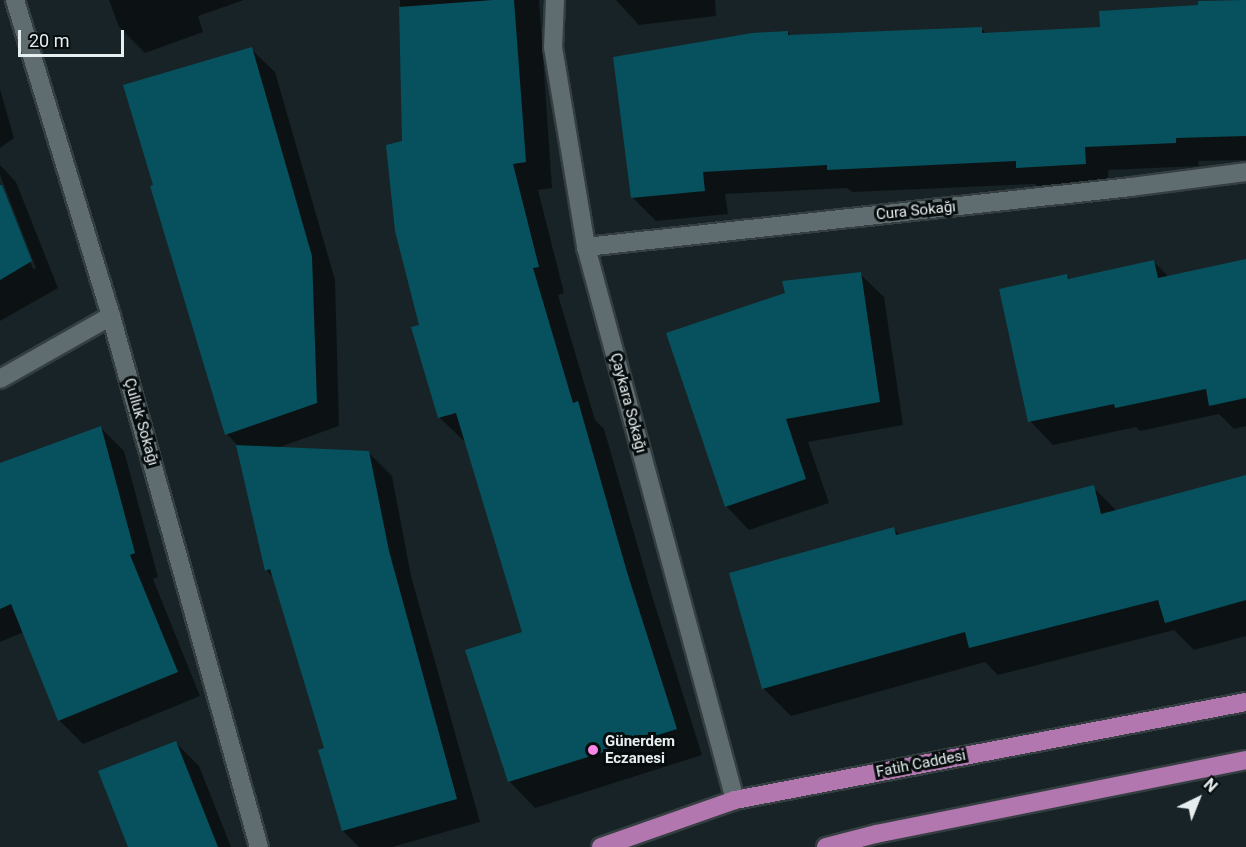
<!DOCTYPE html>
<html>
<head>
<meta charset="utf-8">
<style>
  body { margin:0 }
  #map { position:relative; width:1246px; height:847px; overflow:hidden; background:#172326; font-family:Roboto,sans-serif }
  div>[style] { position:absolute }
  .shadow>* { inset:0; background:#0007 }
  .building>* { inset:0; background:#06515d }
  .roads { filter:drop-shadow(2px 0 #353e40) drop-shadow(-2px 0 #353e40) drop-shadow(0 2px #353e40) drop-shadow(0 -2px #353e40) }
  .street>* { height:18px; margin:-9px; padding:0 9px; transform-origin:9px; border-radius:9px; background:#606d70 }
  .primary>* { height:18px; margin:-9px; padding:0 9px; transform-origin:9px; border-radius:9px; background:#b277ae }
  .dots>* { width:16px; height:16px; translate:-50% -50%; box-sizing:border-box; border:3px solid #070c0d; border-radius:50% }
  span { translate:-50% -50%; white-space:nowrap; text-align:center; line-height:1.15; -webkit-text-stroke:6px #070c0d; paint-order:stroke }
  .street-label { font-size:15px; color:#e6eeef }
  .poi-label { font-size:15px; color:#e6eeef; font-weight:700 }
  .left { translate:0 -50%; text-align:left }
  .north { position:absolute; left:1168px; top:769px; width:60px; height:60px; -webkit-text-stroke:4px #070c0d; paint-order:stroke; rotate:43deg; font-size:16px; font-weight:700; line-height:24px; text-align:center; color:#e6eeef }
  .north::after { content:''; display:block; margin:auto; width:21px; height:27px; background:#e6eeef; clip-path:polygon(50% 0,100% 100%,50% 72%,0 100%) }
  .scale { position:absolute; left:18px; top:30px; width:106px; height:27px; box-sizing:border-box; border:3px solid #e6eeef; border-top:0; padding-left:8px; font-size:18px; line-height:21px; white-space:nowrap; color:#e6eeef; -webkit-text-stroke:4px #070c0d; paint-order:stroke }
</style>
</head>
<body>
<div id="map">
  <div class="shadow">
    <i style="clip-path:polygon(109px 0,244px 0,198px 16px,203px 32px,145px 53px,119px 27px)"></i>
    <i style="clip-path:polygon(400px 0,539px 0,552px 188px,538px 190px,564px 293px,558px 295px,595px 420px,604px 429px,653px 599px,702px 755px,535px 808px,509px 781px,524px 633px,466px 443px,439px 417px,420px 326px,404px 142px)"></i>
    <i style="clip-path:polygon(616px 0,715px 0,716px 16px,639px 25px)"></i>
    <i style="clip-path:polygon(1246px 2px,1246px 160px,1198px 161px,1199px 166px,1108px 170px,1109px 187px,1041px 190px,1035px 184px,852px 192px,847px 188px,725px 194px,728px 214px,656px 221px,632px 197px,788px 32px,792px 37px,981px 28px,987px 34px,1101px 29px)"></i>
    <i style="clip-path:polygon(251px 49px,275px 72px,335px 280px,339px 426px,277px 448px,368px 452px,392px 476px,411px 576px,480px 822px,392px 847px,359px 847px,343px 831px,326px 749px,274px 578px,266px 570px,237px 445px,227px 434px,155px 186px)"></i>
    <i style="clip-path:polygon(0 89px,14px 138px,0 148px)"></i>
    <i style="clip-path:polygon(0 165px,16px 182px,58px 288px,0 321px,0 183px,33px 269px,36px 268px,0 175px)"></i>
    <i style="clip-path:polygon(1246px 260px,1246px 426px,1234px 429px,1219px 414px,1140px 431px,1136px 427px,1053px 445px,1030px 421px,1067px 276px,1071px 280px,1154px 262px,1169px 277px)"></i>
    <i style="clip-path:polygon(860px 274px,884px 297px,903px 425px,808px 442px,829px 503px,749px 530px,726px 506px,787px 294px)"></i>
    <i style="clip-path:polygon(101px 428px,124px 451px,158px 577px,153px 579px,200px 696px,83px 744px,59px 720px,24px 632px,0 642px,0 466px)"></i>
    <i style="clip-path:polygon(1246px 477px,1246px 636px,1194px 650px,1174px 630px,998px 675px,985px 662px,791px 716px,764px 689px,731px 574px,894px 529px,901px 536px,1093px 487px,1117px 511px)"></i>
    <i style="clip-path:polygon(176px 743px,199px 766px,231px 847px,129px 847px)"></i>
  </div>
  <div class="building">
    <i style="clip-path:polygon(493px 0,514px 0,526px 162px,513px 164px,539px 267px,533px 268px,573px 403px,578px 401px,627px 572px,677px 729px,508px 782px,465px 650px,522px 632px,456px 413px,438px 418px,411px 327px,419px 325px,395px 231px,386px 145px,402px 141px,399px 7px)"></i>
    <i style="clip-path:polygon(1246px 0,1246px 136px,1176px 138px,1176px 143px,1085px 147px,1086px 164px,1016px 168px,1016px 161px,827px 170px,827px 165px,703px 172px,705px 191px,631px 198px,613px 57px,752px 33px,788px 31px,788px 35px,982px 27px,982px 33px,1100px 27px,1099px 11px,1198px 5px,1198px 1px)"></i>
    <i style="clip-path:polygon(252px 47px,312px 256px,317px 403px,225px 435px,150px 186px,153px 185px,123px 85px)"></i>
    <i style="clip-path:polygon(0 185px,2px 185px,32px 261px,0 280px)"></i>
    <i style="clip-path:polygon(1246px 259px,1246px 398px,1209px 406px,1206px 389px,1115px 408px,1114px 404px,1028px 422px,999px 289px,1067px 274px,1068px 279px,1154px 260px,1158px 278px)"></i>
    <i style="clip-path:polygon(861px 272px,880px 402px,786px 419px,806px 479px,725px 507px,666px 333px,785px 293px,782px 281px)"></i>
    <i style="clip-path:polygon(101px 426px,135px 553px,130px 555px,178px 672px,58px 721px,11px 604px,0 609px,0 463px)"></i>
    <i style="clip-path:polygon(236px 445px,369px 451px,389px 551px,457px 799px,342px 831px,318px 750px,324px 748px,270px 569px,265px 571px)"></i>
    <i style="clip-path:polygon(1246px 475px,1246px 600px,1165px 623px,1158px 600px,969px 648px,965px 632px,762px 689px,729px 573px,894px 527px,896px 535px,1094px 485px,1101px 514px)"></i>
    <i style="clip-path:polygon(176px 741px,218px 847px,128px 847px,98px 771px)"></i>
  </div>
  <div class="roads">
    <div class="street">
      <i style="left:15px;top:0;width:330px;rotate:73.1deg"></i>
      <i style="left:111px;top:316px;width:551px;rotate:74.43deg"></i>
      <i style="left:555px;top:0;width:47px;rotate:92.4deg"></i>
      <i style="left:553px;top:47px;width:203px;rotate:80.6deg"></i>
      <i style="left:586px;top:247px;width:573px;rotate:74.92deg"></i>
      <i style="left:586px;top:247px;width:548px;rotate:-6.28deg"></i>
      <i style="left:1131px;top:187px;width:116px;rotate:-7.4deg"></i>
      <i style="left:0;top:379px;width:128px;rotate:-29.6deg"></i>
    </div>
    <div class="primary">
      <i style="left:601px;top:847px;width:142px;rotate:-19.3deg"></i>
      <i style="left:735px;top:800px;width:520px;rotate:-10.86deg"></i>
      <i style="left:826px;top:847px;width:52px;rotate:-14.6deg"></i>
      <i style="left:876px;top:834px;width:377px;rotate:-11.3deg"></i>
    </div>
  </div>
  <div class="dots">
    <i style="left:593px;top:750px;background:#f987e8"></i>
  </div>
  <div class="street-label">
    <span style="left:916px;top:211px;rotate:-6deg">Cura Sokağı</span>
    <span style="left:628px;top:403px;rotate:75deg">Çaykara Sokağı</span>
    <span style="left:141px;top:422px;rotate:74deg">Çulluk Sokağı</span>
    <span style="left:921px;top:764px;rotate:-11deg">Fatih Caddesi</span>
  </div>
  <div class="poi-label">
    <span class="left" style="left:605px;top:750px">Günerdem<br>Eczanesi</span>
  </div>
  <div class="north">N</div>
  <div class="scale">20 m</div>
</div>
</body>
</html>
